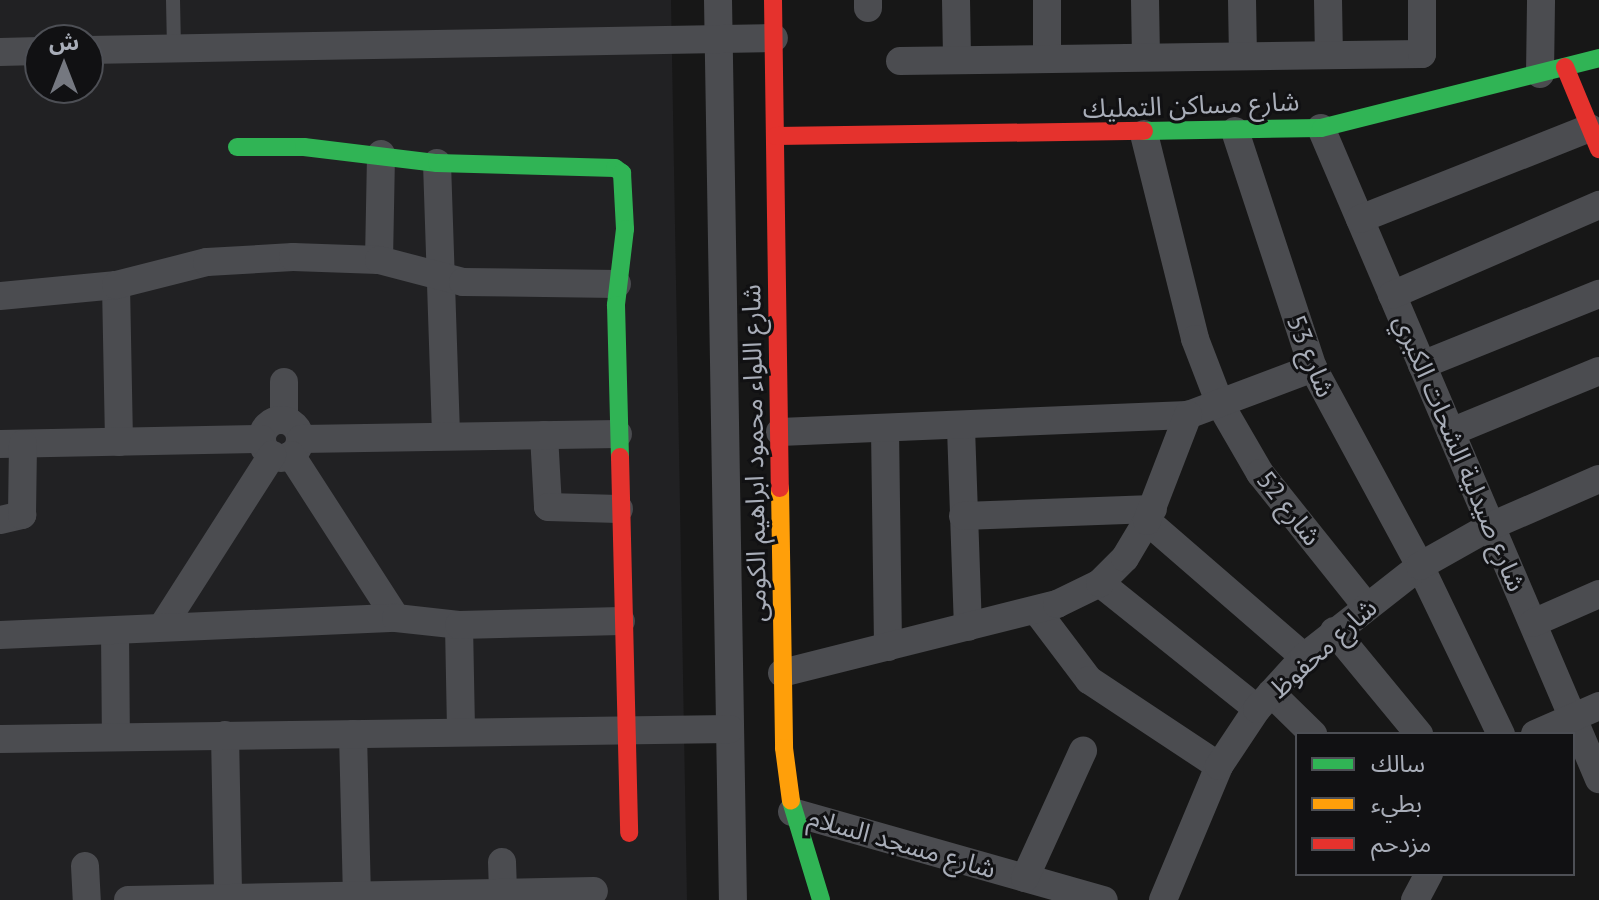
<!DOCTYPE html>
<html>
<head>
<meta charset="utf-8">
<style>
  body { margin:0 }
  #map { position:relative; width:1599px; height:900px; overflow:hidden; background:#171717; font-family:"PT Sans","Noto Sans Arabic",sans-serif }
  div>[style] { position:absolute }
  .built>* { inset:0; background:#212123 }
  .lane>* { height:14px; margin:-7px; padding:0 7px; transform-origin:7px; border-radius:7px; background:#4b4c50 }
  .street>* { height:28px; margin:-14px; padding:0 14px; transform-origin:14px; border-radius:14px; background:#4b4c50 }
  .street>.ring { margin:-14px; padding:0; box-sizing:content-box; background:none; border:28px solid #4b4c50; border-radius:50% }
  .fast>* { height:18px; margin:-9px; padding:0 9px; transform-origin:9px; border-radius:9px; background:#30b455 }
  .slow>* { height:18px; margin:-9px; padding:0 9px; transform-origin:9px; border-radius:9px; background:#ff9f0a }
  .jam>* { height:18px; margin:-9px; padding:0 9px; transform-origin:9px; border-radius:9px; background:#e5322d }
  span { translate:-50% -50%; white-space:nowrap; text-align:center; line-height:1.15; -webkit-text-stroke:6px #111113; paint-order:stroke }
  .street-label { font-size:26px; color:#a8adb8 }
  .legend { position:absolute; left:1295px; top:732px; width:280px; height:144px; box-sizing:border-box; background:#111113; border:2px solid #4d4f55; margin:0; padding:10px 14px; list-style:none; font-size:24px; color:#a8adb8 }
  .legend li { display:flex; align-items:center; gap:16px; height:40px }
  .legend b { width:40px; border:2px solid #4d4f55 }
  .north { position:absolute; left:24px; top:24px; width:80px; height:80px; box-sizing:border-box; background:#111113; border:2px solid #4d4f55; border-radius:50%; rotate:0deg; font-size:22px; font-weight:700; line-height:32px; text-align:center; color:#a8adb8 }
  .north::after { content:''; display:block; margin:auto; width:28px; height:36px; background:#757880; clip-path:polygon(50% 0,100% 100%,50% 72%,0 100%) }
</style>
</head>
<body>
<div id="map">
  <div class="built">
    <i style="clip-path:polygon(evenodd,0 0,671px 0,687px 900px,0 900px,0 0,40px 40px,88px 40px,88px 88px,40px 88px,40px 40px)"></i>
  </div>
  <div class="lane">
    <i style="left:173px;top:0;width:49px;rotate:88.8deg"></i>
  </div>
  <div class="street">
    <i style="left:718px;top:0;width:900px;rotate:89.05deg"></i>
    <i style="left:868px;top:0;width:8px;rotate:90deg"></i>
    <i style="left:956px;top:0;width:60px;rotate:89deg"></i>
    <i style="left:1047px;top:0;width:59px;rotate:90deg"></i>
    <i style="left:1145px;top:0;width:57px;rotate:89deg"></i>
    <i style="left:1242px;top:0;width:56px;rotate:89deg"></i>
    <i style="left:1328px;top:0;width:55px;rotate:89deg"></i>
    <i style="left:88px;top:50px;width:686px;rotate:-1deg"></i>
    <i style="left:0;top:52px;width:40px;rotate:-1.4deg"></i>
    <i style="left:900px;top:61px;width:522px;rotate:-0.77deg"></i>
    <i style="left:1422px;top:54px;width:54px;rotate:-90deg"></i>
    <i style="left:1540px;top:74px;width:74px;rotate:-89.2deg"></i>
    <i style="left:1321px;top:128px;width:708px;rotate:66.88deg"></i>
    <i style="left:1235px;top:131px;width:250px;rotate:71.8deg"></i>
    <i style="left:1313px;top:368px;width:225px;rotate:61.6deg"></i>
    <i style="left:1420px;top:566px;width:187px;rotate:64.3deg"></i>
    <i style="left:1144px;top:134px;width:211px;rotate:76deg"></i>
    <i style="left:1195px;top:339px;width:70px;rotate:69deg"></i>
    <i style="left:1220px;top:404px;width:80px;rotate:59.9deg"></i>
    <i style="left:1260px;top:473px;width:170px;rotate:51.4deg"></i>
    <i style="left:437px;top:163px;width:273px;rotate:88.1deg"></i>
    <i style="left:1360px;top:219px;width:247px;rotate:-21.6deg"></i>
    <i style="left:379px;top:260px;width:106px;rotate:-88.9deg"></i>
    <i style="left:116px;top:285px;width:157px;rotate:88.9deg"></i>
    <i style="left:1392px;top:295px;width:226px;rotate:-23.5deg"></i>
    <i style="left:0;top:296px;width:117px;rotate:-5.4deg"></i>
    <i style="left:116px;top:285px;width:94px;rotate:-14.2deg"></i>
    <i style="left:207px;top:262px;width:86px;rotate:-3.3deg"></i>
    <i style="left:293px;top:257px;width:86px;rotate:2deg"></i>
    <i style="left:379px;top:260px;width:87px;rotate:14.7deg"></i>
    <i style="left:463px;top:282px;width:154px;rotate:0.7deg"></i>
    <i style="left:1422px;top:365px;width:191px;rotate:-21.9deg"></i>
    <i style="left:284px;top:382px;width:38px;rotate:90deg"></i>
    <i class="ring" style="left:262px;top:420px;width:10px;height:10px"></i>
    <i style="left:961px;top:428px;width:199px;rotate:88deg"></i>
    <i style="left:885px;top:430px;width:217px;rotate:89.2deg"></i>
    <i style="left:780px;top:432px;width:408px;rotate:-2.4deg"></i>
    <i style="left:1188px;top:415px;width:134px;rotate:-20.6deg"></i>
    <i style="left:1451px;top:432px;width:160px;rotate:-22.4deg"></i>
    <i style="left:544px;top:435px;width:72px;rotate:86.8deg"></i>
    <i style="left:548px;top:507px;width:71px;rotate:1.6deg"></i>
    <i style="left:301px;top:439px;width:317px;rotate:-0.9deg"></i>
    <i style="left:0;top:444px;width:262px;rotate:-1.1deg"></i>
    <i style="left:291px;top:455px;width:194px;rotate:57.2deg"></i>
    <i style="left:963px;top:516px;width:190px;rotate:-2.1deg"></i>
    <i style="left:0;top:520px;width:23px;rotate:-13deg"></i>
    <i style="left:22px;top:515px;width:71px;rotate:-89.2deg"></i>
    <i style="left:1147px;top:521px;width:208px;rotate:40.9deg"></i>
    <i style="left:1100px;top:583px;width:201px;rotate:38.7deg"></i>
    <i style="left:1036px;top:610px;width:88px;rotate:52.9deg"></i>
    <i style="left:1089px;top:680px;width:156px;rotate:33.5deg"></i>
    <i style="left:1533px;top:623px;width:72px;rotate:-23.7deg"></i>
    <i style="left:164px;top:624px;width:201px;rotate:-57.4deg"></i>
    <i style="left:459px;top:625px;width:107px;rotate:88.9deg"></i>
    <i style="left:1334px;top:631px;width:134px;rotate:50.5deg"></i>
    <i style="left:115px;top:632px;width:105px;rotate:89.5deg"></i>
    <i style="left:0;top:635px;width:396px;rotate:-2.5deg"></i>
    <i style="left:396px;top:618px;width:63px;rotate:6.3deg"></i>
    <i style="left:459px;top:625px;width:162px;rotate:-1.4deg"></i>
    <i style="left:782px;top:673px;width:284px;rotate:-14.1deg"></i>
    <i style="left:1057px;top:604px;width:48px;rotate:-26deg"></i>
    <i style="left:1100px;top:583px;width:35px;rotate:-45deg"></i>
    <i style="left:1125px;top:558px;width:43px;rotate:-59.3deg"></i>
    <i style="left:1147px;top:521px;width:114px;rotate:-68.9deg"></i>
    <i style="left:1271px;top:693px;width:59px;rotate:44.3deg"></i>
    <i style="left:353px;top:734px;width:161px;rotate:88.6deg"></i>
    <i style="left:1535px;top:734px;width:70px;rotate:-23.6deg"></i>
    <i style="left:225px;top:735px;width:163px;rotate:88.9deg"></i>
    <i style="left:0;top:739px;width:730px;rotate:-0.78deg"></i>
    <i style="left:792px;top:812px;width:324px;rotate:15.8deg"></i>
    <i style="left:502px;top:862px;width:38px;rotate:88deg"></i>
    <i style="left:85px;top:866px;width:34px;rotate:87deg"></i>
    <i style="left:1025px;top:878px;width:140px;rotate:-65.5deg"></i>
    <i style="left:128px;top:900px;width:466px;rotate:-1.1deg"></i>
    <i style="left:1163px;top:900px;width:145px;rotate:-67.3deg"></i>
    <i style="left:1219px;top:766px;width:69px;rotate:-56.3deg"></i>
    <i style="left:1257px;top:709px;width:70px;rotate:-47.9deg"></i>
    <i style="left:1304px;top:657px;width:147px;rotate:-38.1deg"></i>
    <i style="left:1420px;top:566px;width:81px;rotate:-29.4deg"></i>
    <i style="left:1491px;top:526px;width:118px;rotate:-23.5deg"></i>
    <i style="left:1415px;top:900px;width:30px;rotate:-62deg"></i>
  </div>
  <div class="fast">
    <i style="left:1144px;top:131px;width:177px;rotate:-1deg"></i>
    <i style="left:1321px;top:128px;width:287px;rotate:-14.1deg"></i>
    <i style="left:237px;top:147px;width:67px"></i>
    <i style="left:304px;top:147px;width:134px;rotate:6.9deg"></i>
    <i style="left:437px;top:163px;width:178px;rotate:1.6deg"></i>
    <i style="left:615px;top:168px;width:9px;rotate:36deg"></i>
    <i style="left:622px;top:173px;width:56px;rotate:86.9deg"></i>
    <i style="left:625px;top:229px;width:77px;rotate:96.8deg"></i>
    <i style="left:616px;top:305px;width:152px;rotate:88.5deg"></i>
    <i style="left:791px;top:801px;width:103px;rotate:73.1deg"></i>
  </div>
  <div class="slow">
    <i style="left:780px;top:488px;width:260px;rotate:89.1deg"></i>
    <i style="left:784px;top:748px;width:53px;rotate:82.5deg"></i>
  </div>
  <div class="jam">
    <i style="left:773px;top:0;width:488px;rotate:89.2deg"></i>
    <i style="left:1565px;top:67px;width:89px;rotate:67.5deg"></i>
    <i style="left:776px;top:136px;width:368px;rotate:-0.8deg"></i>
    <i style="left:620px;top:457px;width:376px;rotate:88.6deg"></i>
  </div>
  <div class="street-label">
    <span style="left:1191px;top:105px;rotate:-2deg">شارع مساكن التمليك</span>
    <span style="left:1311px;top:356px;rotate:68deg">شارع 53</span>
    <span style="left:754px;top:453px;rotate:-91deg">شارع اللواء محمود ابراهيم الكومى</span>
    <span style="left:1460px;top:453px;rotate:67deg">شارع صيدلية الشحات الكبري</span>
    <span style="left:1289px;top:508px;rotate:52deg">شارع 52</span>
    <span style="left:1323px;top:648px;rotate:-42deg">شارع محفوظ</span>
    <span style="left:902px;top:843px;rotate:16deg">شارع مسجد السلام</span>
  </div>
  <ul class="legend">
  <li><b style="height:10px;background:#30b455"></b>سالك</li>
  <li><b style="height:10px;background:#ff9f0a"></b>بطيء</li>
  <li><b style="height:10px;background:#e5322d"></b>مزدحم</li>
  </ul>
  <div class="north">ش</div>
</div>
</body>
</html>
